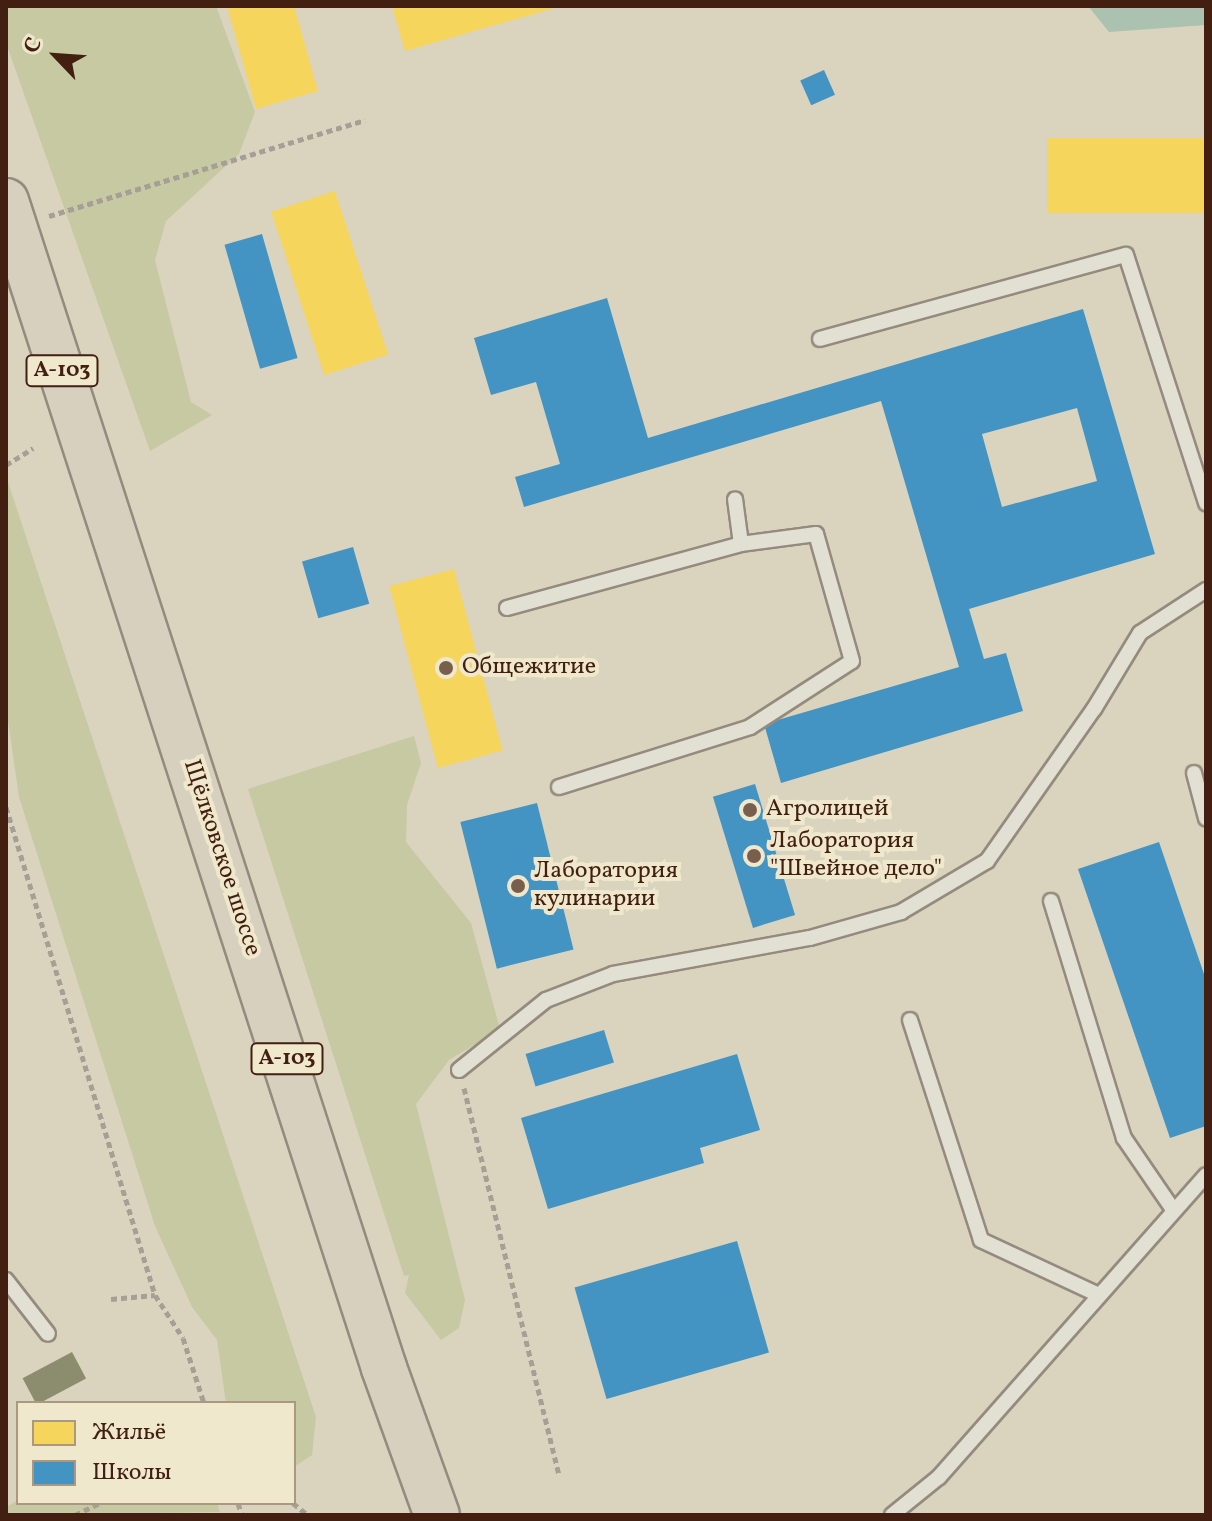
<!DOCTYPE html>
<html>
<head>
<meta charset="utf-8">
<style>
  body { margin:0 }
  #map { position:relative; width:1212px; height:1521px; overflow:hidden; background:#dad4be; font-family:Vollkorn,serif }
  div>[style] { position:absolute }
  .green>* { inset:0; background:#c6c9a2 }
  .water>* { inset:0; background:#abc2b1 }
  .homes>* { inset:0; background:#f6d55c; transform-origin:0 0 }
  .schools>* { inset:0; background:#4393c3; transform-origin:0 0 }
  .industry>* { inset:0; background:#8c8c6e; transform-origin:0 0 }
  .path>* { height:5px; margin-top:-2.5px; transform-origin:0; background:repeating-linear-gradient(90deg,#a69f95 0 6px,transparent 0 10px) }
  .roads { filter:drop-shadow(2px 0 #948b7e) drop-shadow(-2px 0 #948b7e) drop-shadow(0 2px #948b7e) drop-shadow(0 -2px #948b7e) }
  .service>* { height:14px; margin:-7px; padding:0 7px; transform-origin:7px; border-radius:7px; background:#e2dfd3 }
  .primary>* { height:44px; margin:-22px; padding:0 22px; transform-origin:22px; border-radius:22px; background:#d7d0bf }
  .dots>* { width:22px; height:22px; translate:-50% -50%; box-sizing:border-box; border:4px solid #efe8cc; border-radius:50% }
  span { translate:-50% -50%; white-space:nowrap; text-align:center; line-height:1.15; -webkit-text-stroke:8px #efe8cc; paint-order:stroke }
  .shield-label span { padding:2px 6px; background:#efe8cc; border:2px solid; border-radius:6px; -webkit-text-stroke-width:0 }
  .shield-label { font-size:22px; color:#421f10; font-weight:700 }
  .poi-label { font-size:24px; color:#421f10 }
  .left { translate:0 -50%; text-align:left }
  .street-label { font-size:24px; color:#421f10 }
  .frame { position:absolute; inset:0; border:8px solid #421f10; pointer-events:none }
  .legend { position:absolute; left:16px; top:1401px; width:280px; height:104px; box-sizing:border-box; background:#efe8cc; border:2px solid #aa9881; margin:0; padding:10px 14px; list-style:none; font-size:24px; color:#421f10 }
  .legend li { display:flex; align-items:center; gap:16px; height:40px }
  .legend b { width:40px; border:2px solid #aa9881 }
  .north { position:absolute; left:16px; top:16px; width:80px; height:80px; -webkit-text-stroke:6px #efe8cc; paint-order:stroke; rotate:295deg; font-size:22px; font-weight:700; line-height:32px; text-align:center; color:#421f10 }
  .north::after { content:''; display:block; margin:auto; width:28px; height:36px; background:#421f10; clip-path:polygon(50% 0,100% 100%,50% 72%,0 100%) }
</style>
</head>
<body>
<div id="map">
  <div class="green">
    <i style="clip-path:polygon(6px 6px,216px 6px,255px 112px,239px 154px,166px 221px,155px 260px,191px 402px,212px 415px,150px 451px,6px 43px)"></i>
    <i style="clip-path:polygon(6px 476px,316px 1417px,312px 1455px,294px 1467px,294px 1403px,226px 1403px,217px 1340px,192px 1307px,155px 1226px,19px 797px,6px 707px)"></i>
    <i style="clip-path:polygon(414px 736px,421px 763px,407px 805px,406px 842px,471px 923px,500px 1029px,449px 1060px,416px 1104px,465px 1300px,459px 1328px,441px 1340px,405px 1293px,409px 1275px,404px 1276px,248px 789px)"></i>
    <i style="clip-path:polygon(18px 1500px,217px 1503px,220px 1512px,6px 1515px,6px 1507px)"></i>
  </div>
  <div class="water">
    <i style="clip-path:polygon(1088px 6px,1206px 6px,1206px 25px,1109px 32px)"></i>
  </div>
  <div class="homes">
    <i style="clip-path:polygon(227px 6px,294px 6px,318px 91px,256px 109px)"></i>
    <i style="clip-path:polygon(392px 6px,558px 6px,558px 7px,405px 51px)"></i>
    <i style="left:1206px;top:138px;width:75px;height:159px;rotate:90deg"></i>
    <i style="left:335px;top:191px;width:172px;height:67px;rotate:72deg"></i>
    <i style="left:454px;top:569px;width:188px;height:67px;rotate:75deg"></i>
  </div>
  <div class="schools">
    <i style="left:824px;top:70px;width:27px;height:26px;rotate:66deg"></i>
    <i style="left:262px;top:234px;width:129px;height:39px;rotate:74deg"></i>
    <i style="clip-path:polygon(evenodd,607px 298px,648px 438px,1083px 309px,1155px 554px,969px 609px,984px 659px,1006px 653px,1023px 711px,781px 783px,764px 724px,959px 667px,881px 401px,524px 507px,515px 477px,560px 464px,536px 382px,491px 395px,474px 338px,607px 298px,1077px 408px,1097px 481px,1002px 507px,982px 434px,1077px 408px)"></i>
    <i style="left:353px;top:547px;width:59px;height:53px;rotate:74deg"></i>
    <i style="left:755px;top:784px;width:137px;height:44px;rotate:73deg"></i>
    <i style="left:537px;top:803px;width:151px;height:79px;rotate:76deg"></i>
    <i style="clip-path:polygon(1159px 842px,1206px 980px,1206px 1126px,1170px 1138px,1078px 869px)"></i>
    <i style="left:604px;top:1030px;width:34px;height:82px;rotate:73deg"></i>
    <i style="clip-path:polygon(737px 1054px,760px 1130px,700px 1148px,704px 1163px,548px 1209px,521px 1118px)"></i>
    <i style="left:737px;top:1241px;width:116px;height:169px;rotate:74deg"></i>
  </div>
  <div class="industry">
    <i style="left:72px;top:1352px;width:30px;height:56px;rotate:62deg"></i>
  </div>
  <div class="path">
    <i style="left:49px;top:216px;width:330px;rotate:-16.9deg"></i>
    <i style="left:6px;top:465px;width:32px;rotate:-32deg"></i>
    <i style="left:6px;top:807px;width:510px;rotate:73.02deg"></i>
    <i style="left:155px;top:1295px;width:51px;rotate:56.9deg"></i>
    <i style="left:183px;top:1338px;width:68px;rotate:72.1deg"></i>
    <i style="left:464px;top:1088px;width:399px;rotate:76.2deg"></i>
    <i style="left:111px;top:1299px;width:44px;rotate:-5.2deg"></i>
    <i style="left:238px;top:1503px;width:13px;rotate:72deg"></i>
    <i style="left:293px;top:1503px;width:19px;rotate:39deg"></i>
    <i style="left:75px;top:1515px;width:28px;rotate:-26deg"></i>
  </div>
  <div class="roads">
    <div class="service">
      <i style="left:820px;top:339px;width:317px;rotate:-15.4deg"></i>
      <i style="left:1126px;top:255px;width:261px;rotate:72.1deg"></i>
      <i style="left:507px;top:608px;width:243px;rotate:-15.3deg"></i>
      <i style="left:741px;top:544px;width:45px;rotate:-97.6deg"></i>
      <i style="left:1194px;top:773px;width:47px;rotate:75.1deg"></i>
      <i style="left:559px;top:787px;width:200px;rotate:-17.4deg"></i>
      <i style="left:750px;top:727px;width:121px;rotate:-32.9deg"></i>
      <i style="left:852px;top:661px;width:132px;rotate:-105.8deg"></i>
      <i style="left:816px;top:534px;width:76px;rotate:172.4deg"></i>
      <i style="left:1051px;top:901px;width:248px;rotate:72.9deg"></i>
      <i style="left:1124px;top:1138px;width:85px;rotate:55.6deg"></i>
      <i style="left:910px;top:1020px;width:231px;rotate:72.1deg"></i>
      <i style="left:981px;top:1240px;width:128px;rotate:25deg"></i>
      <i style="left:459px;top:1070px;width:112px;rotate:-38.8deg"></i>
      <i style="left:546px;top:1000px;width:72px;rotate:-21.2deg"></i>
      <i style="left:613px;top:974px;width:200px;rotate:-10.4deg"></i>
      <i style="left:810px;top:938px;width:95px;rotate:-15.9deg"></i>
      <i style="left:901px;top:912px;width:100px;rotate:-30.7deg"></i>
      <i style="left:987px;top:861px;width:186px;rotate:-54.9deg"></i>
      <i style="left:1094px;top:709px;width:89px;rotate:-58.8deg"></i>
      <i style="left:1140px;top:633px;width:79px;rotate:-33.1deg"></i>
      <i style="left:6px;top:1280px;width:68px;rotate:52.1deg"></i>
      <i style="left:892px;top:1515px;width:60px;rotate:-39deg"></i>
      <i style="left:939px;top:1477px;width:403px;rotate:-48.5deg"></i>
    </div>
    <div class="primary">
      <i style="left:6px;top:201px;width:1227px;rotate:72.05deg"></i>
      <i style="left:384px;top:1368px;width:156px;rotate:70.2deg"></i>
    </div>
  </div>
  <div class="dots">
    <i style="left:446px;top:668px;background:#775e4d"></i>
    <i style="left:750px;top:810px;background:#775e4d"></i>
    <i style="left:754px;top:856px;background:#775e4d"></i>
    <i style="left:518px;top:886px;background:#775e4d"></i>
  </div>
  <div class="shield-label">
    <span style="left:62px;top:371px">А-103</span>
    <span style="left:287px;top:1059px">А-103</span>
  </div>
  <div class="poi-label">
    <span class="left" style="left:462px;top:668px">Общежитие</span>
    <span class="left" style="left:766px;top:810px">Агролицей</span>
    <span class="left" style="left:770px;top:856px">Лаборатория<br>"Швейное дело"</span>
    <span class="left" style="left:534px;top:886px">Лаборатория<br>кулинарии</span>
  </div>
  <div class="street-label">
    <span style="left:221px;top:858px;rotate:72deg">Щёлковское шоссе</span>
  </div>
  <div class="frame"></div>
  <ul class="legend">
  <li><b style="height:22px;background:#f6d55c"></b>Жильё</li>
  <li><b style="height:22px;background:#4393c3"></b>Школы</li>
  </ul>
  <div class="north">С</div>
</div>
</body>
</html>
